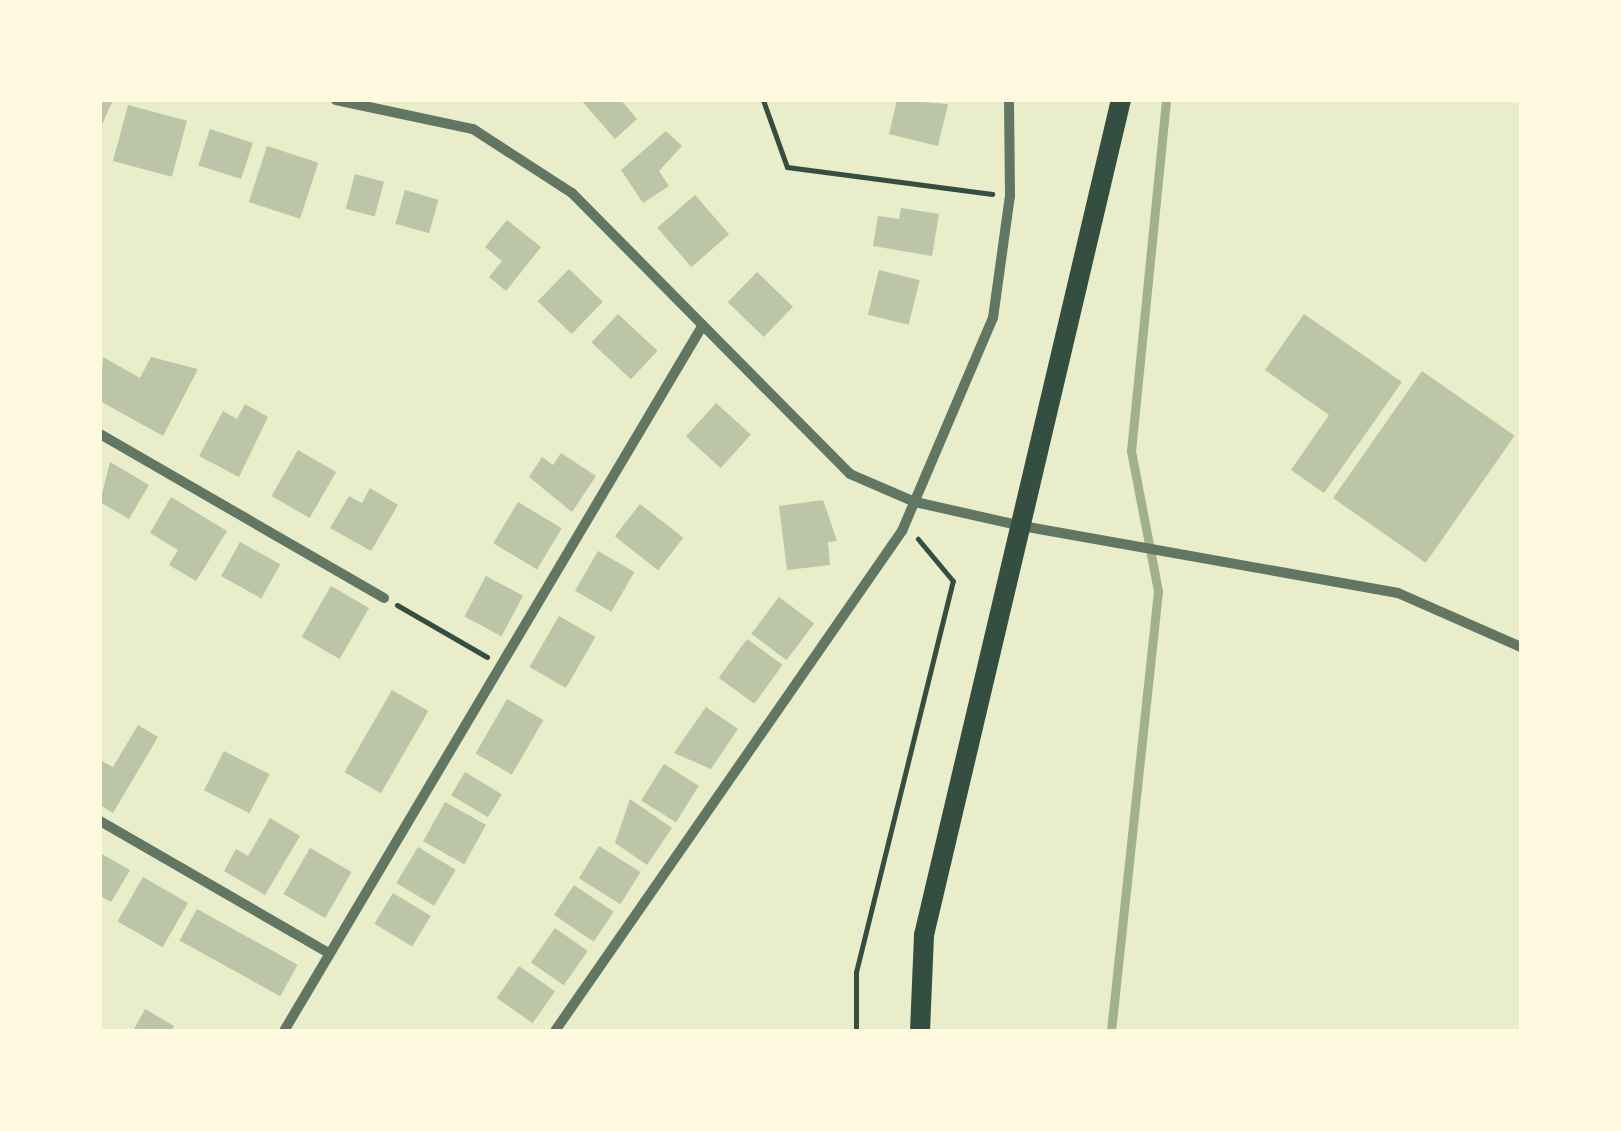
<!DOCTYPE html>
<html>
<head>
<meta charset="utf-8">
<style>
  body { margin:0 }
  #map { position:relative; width:1621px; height:1131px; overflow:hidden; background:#e9edc9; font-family:"IBM Plex Serif",serif }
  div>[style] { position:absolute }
  .stream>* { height:9px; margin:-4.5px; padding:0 4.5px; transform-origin:4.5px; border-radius:4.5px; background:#a3b18a }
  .building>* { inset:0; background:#bcc5a7; transform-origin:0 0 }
  .path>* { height:5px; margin:-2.5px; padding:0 2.5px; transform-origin:2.5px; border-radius:2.5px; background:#344e41 }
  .minor>* { height:10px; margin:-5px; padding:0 5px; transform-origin:5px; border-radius:5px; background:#617663 }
  .primary>* { height:20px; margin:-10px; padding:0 10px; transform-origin:10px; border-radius:10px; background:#344e41 }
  span { translate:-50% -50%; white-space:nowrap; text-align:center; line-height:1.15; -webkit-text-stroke:10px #fefae0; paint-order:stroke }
  .frame { position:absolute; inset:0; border:102px solid #fefae0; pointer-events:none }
</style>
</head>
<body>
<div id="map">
  <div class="stream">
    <i style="left:1111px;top:1031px;width:443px;rotate:-83.9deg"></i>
    <i style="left:1158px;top:591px;width:143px;rotate:-100.9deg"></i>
    <i style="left:1131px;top:451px;width:353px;rotate:-84.3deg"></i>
  </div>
  <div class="building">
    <i style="clip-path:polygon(100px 100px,113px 100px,100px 129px)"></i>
    <i style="clip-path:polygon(581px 100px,621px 100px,637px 119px,615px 139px)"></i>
    <i style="clip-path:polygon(897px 100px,948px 104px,938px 146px,889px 134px)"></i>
    <i style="left:128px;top:105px;width:61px;height:58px;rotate:15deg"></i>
    <i style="left:210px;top:129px;width:45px;height:38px;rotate:18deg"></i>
    <i style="clip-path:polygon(666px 131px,682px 146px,659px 171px,669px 186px,643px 203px,621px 170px)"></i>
    <i style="left:267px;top:146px;width:54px;height:59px;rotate:18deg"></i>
    <i style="left:355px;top:174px;width:30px;height:36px;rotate:15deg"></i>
    <i style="left:405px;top:190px;width:35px;height:35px;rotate:16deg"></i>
    <i style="left:695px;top:195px;width:52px;height:50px;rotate:49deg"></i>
    <i style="clip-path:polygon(901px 208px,939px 214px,932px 256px,873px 246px,878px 216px,899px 219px)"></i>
    <i style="clip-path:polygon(507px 220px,541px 247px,506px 291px,489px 277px,502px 261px,485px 247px)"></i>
    <i style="left:569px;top:269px;width:47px;height:45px;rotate:44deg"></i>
    <i style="left:879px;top:270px;width:42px;height:46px;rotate:14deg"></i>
    <i style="left:757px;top:272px;width:50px;height:42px;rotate:44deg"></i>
    <i style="left:618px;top:314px;width:54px;height:39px;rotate:43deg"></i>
    <i style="clip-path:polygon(1304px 314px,1402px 382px,1324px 493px,1291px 470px,1329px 415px,1265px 370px)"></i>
    <i style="clip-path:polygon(103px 357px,140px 378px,151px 357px,198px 369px,163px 436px,100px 401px)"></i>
    <i style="left:1422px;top:371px;width:113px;height:155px;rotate:35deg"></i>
    <i style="left:716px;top:403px;width:47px;height:45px;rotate:42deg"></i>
    <i style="clip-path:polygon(245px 404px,268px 417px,239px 477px,199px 456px,223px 411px,237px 419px)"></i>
    <i style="left:298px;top:450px;width:44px;height:53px;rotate:30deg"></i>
    <i style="clip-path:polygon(561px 453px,596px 476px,572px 512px,529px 477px,542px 457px,553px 465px)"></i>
    <i style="clip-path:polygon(110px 462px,149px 485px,129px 519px,100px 502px)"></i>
    <i style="clip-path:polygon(370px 488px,398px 505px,371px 551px,330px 528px,349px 496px,362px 503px)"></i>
    <i style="clip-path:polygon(171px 497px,227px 531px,196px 581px,169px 565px,178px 550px,150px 533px)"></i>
    <i style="clip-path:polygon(823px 500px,837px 541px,828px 542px,830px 565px,787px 570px,779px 506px)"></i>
    <i style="left:518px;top:502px;width:51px;height:48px;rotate:31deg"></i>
    <i style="left:640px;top:504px;width:55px;height:41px;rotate:38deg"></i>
    <i style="left:240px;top:542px;width:46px;height:39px;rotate:29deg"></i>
    <i style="left:598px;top:551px;width:42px;height:46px;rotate:30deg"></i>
    <i style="left:486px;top:576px;width:42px;height:46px;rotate:28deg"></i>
    <i style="left:331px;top:586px;width:44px;height:59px;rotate:30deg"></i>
    <i style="left:779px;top:597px;width:44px;height:46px;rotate:37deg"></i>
    <i style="left:559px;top:616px;width:42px;height:59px;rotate:30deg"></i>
    <i style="left:747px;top:639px;width:44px;height:48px;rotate:36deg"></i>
    <i style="left:392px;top:690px;width:42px;height:95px;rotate:30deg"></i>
    <i style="left:507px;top:699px;width:42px;height:63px;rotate:30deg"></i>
    <i style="clip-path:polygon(706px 707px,738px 729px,711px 769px,674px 753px)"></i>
    <i style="clip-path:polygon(138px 725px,158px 737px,113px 813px,100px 805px,100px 760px,113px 767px)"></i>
    <i style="left:224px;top:751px;width:51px;height:44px;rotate:27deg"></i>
    <i style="left:664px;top:764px;width:41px;height:43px;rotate:32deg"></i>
    <i style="left:465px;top:772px;width:43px;height:27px;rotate:31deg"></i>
    <i style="clip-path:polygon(630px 799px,672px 828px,647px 865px,615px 843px)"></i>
    <i style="left:445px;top:802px;width:47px;height:45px;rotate:29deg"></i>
    <i style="clip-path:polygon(270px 818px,300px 836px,265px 895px,224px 871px,236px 849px,248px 856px)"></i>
    <i style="left:599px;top:846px;width:49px;height:38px;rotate:32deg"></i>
    <i style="left:418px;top:847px;width:44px;height:42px;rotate:31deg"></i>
    <i style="left:310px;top:848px;width:48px;height:53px;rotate:30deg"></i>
    <i style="clip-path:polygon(100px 853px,130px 870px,111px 902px,100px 896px)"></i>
    <i style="left:143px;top:877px;width:52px;height:51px;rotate:30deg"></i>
    <i style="left:574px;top:885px;width:48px;height:36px;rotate:34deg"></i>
    <i style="left:393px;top:893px;width:44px;height:36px;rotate:31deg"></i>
    <i style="left:197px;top:909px;width:115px;height:36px;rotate:29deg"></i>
    <i style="left:555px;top:928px;width:40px;height:42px;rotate:35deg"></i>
    <i style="left:519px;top:966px;width:44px;height:39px;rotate:35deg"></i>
    <i style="clip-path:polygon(145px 1009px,174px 1026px,171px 1031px,133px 1031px)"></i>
  </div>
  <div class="path">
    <i style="left:763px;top:100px;width:71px;rotate:70.3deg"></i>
    <i style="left:787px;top:167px;width:207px;rotate:7.5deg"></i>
    <i style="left:397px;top:605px;width:104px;rotate:30deg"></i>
    <i style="left:856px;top:1031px;width:59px;rotate:-90deg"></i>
    <i style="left:856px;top:972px;width:403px;rotate:-76.1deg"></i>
    <i style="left:953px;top:581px;width:55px;rotate:-129.8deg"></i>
  </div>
  <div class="minor">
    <i style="left:336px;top:100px;width:140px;rotate:12deg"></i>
    <i style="left:473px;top:129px;width:118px;rotate:32.9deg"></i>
    <i style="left:572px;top:193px;width:395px;rotate:45.3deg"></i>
    <i style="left:850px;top:474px;width:71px;rotate:23.3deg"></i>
    <i style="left:915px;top:502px;width:110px;rotate:12.6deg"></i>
    <i style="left:1022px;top:526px;width:382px;rotate:10.1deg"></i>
    <i style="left:1398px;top:593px;width:134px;rotate:23.7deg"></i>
    <i style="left:100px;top:434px;width:328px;rotate:30deg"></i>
    <i style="left:100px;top:821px;width:264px;rotate:30deg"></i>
    <i style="left:284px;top:1031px;width:817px;rotate:-59.32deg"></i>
    <i style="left:555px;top:1031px;width:609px;rotate:-55.24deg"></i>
    <i style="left:902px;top:531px;width:232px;rotate:-66.9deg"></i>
    <i style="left:993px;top:318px;width:123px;rotate:-82.1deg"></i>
    <i style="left:1010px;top:196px;width:96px;rotate:-90.6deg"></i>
  </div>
  <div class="primary">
    <i style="left:920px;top:1031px;width:96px;rotate:-87.6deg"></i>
    <i style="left:924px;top:935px;width:858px;rotate:-76.73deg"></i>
  </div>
  <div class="frame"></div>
</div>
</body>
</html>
